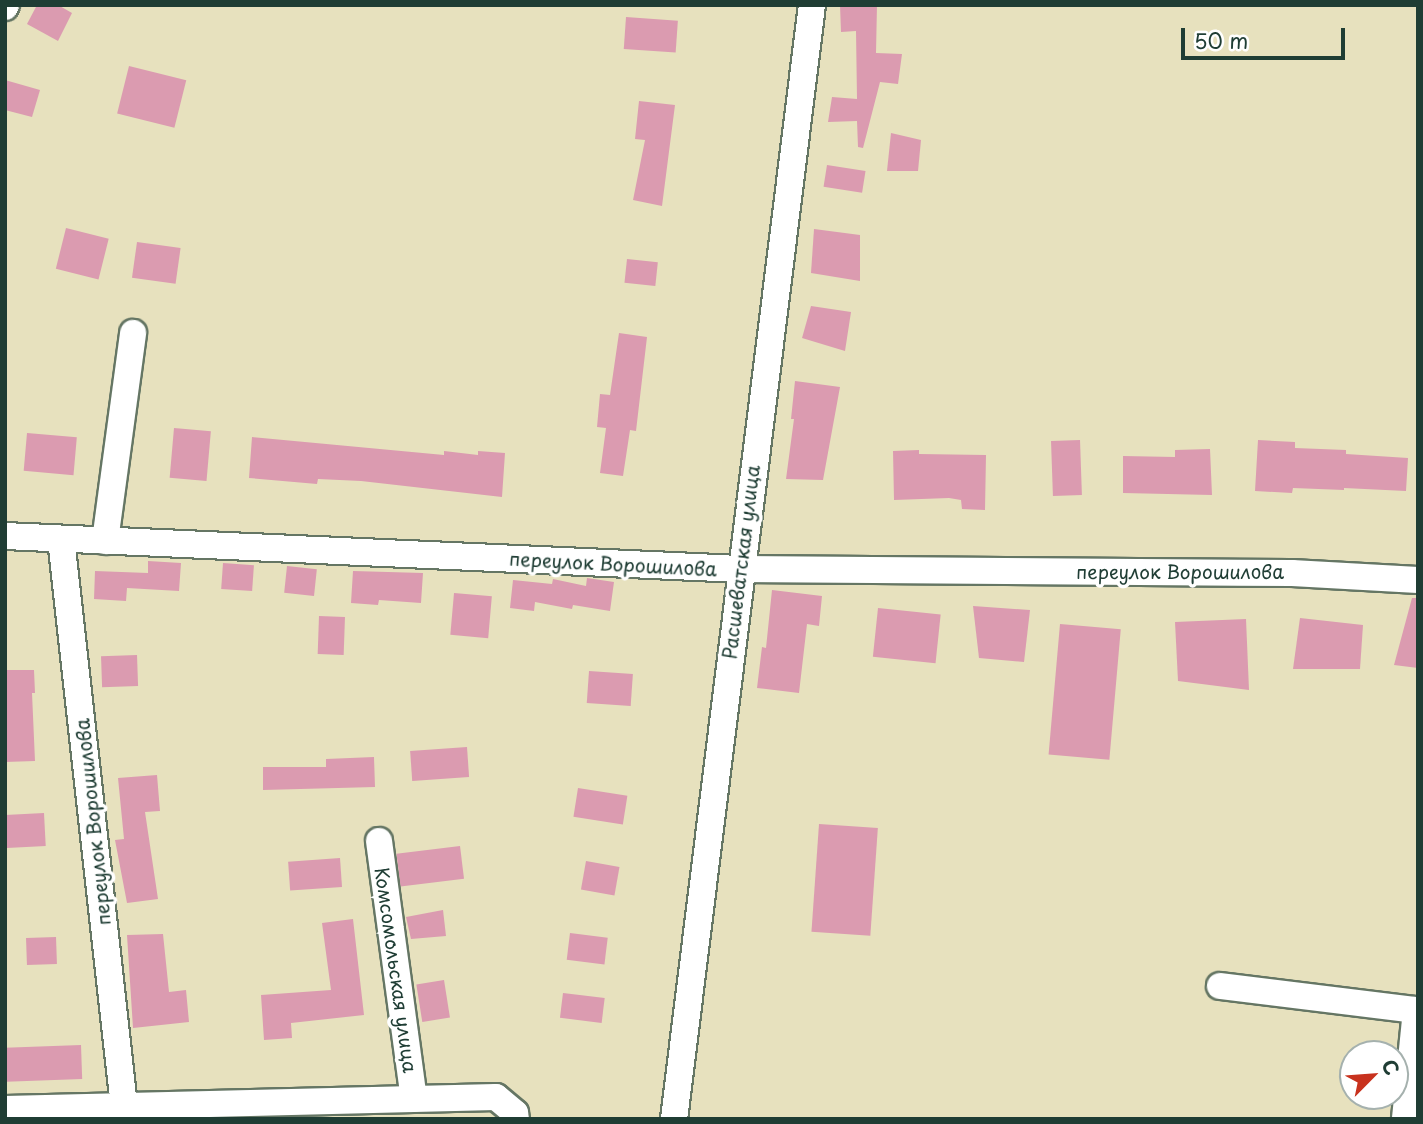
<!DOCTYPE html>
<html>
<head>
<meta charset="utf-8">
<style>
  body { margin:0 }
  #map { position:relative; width:1423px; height:1124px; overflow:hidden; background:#e7e1be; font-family:"Playpen Sans",sans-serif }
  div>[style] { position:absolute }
  .building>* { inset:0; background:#db9bb0; transform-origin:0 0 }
  .roads { filter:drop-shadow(2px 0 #657664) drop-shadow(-2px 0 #657664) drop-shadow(0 2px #657664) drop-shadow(0 -2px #657664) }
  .minor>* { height:26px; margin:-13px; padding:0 13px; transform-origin:13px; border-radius:13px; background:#fff }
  span { translate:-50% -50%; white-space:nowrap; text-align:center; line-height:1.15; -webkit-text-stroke:7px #fff; paint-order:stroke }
  .street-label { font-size:19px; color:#1f3d34 }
  .frame { position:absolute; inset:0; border:7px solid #1f3d34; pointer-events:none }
  .north { position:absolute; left:1339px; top:1040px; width:70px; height:70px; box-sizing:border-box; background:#fff; border:2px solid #a5b1ae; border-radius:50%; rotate:65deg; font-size:19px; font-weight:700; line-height:28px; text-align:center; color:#1f3d34 }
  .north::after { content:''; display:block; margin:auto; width:24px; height:32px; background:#c8321e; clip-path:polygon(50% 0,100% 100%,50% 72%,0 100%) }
  .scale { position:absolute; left:1181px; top:28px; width:164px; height:32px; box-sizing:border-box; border:4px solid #1f3d34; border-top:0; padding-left:9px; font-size:21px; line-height:24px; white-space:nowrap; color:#1f3d34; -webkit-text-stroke:5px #fff; paint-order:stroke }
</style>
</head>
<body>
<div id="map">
  <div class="building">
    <i style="clip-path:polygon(37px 5px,58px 5px,72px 13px,58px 41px,27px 24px)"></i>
    <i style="clip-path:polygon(840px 5px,877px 5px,876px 53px,902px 54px,898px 84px,880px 82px,863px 148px,858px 147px,857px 121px,828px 122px,832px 97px,857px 99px,856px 31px,841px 32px)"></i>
    <i style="left:626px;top:17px;width:52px;height:32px;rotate:4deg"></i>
    <i style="left:129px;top:66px;width:59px;height:49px;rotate:14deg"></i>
    <i style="clip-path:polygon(5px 80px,40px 90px,32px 117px,5px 110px)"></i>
    <i style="clip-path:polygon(639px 101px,675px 105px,662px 206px,633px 200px,645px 140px,635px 139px)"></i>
    <i style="clip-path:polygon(891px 133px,921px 140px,918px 171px,887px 171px)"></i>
    <i style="left:827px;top:165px;width:39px;height:22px;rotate:9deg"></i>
    <i style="left:66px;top:228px;width:44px;height:42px;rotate:14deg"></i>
    <i style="clip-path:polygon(814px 229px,860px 235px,860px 281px,811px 273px)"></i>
    <i style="left:137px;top:242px;width:44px;height:36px;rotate:8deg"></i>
    <i style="left:627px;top:259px;width:31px;height:24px;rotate:6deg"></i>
    <i style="clip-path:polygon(811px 306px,851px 312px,845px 351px,802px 338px)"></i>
    <i style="clip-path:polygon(619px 333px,647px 337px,636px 431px,630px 430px,623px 476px,600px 473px,606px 428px,597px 427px,600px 394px,610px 395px)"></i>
    <i style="clip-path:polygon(795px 381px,840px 387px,823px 480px,786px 479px,794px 419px,791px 419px)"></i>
    <i style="left:174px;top:428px;width:37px;height:50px;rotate:5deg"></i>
    <i style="left:27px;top:433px;width:50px;height:38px;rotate:5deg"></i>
    <i style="clip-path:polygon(252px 437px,444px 455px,444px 451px,478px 455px,478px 451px,505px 453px,502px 497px,361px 481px,318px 479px,317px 484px,249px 478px)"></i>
    <i style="left:1080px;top:440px;width:55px;height:29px;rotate:88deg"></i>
    <i style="clip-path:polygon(1258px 440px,1295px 442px,1295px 448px,1346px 450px,1346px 454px,1408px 458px,1406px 491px,1344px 488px,1344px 490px,1293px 488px,1292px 493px,1255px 491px)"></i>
    <i style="clip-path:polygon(1210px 449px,1212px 495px,1123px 493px,1123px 456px,1175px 457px,1175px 450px)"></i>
    <i style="clip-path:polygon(919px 450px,919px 454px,986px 455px,985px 510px,962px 509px,961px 500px,949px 498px,894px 500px,893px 451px)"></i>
    <i style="clip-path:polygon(148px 561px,181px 563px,179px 591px,127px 588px,126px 601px,94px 599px,95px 571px,148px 573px)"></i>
    <i style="left:223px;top:563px;width:31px;height:26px;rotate:4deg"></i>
    <i style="left:287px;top:566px;width:30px;height:27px;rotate:6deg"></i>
    <i style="clip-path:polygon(353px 571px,423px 573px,421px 603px,379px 600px,378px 605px,351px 603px)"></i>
    <i style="clip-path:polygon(587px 578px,614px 582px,610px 611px,573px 605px,572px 609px,535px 602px,534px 611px,510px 608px,513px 580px,552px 584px,553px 579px,586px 586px)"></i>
    <i style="clip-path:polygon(772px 590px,822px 596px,819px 626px,807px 624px,799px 693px,757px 688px,762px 647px,766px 648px)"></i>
    <i style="left:454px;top:593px;width:38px;height:42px;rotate:5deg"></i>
    <i style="clip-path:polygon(1412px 598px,1418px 598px,1418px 668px,1394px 665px)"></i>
    <i style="clip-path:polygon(973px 606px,1030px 610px,1024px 662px,979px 658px)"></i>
    <i style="left:878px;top:608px;width:63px;height:49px;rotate:6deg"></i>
    <i style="left:319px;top:616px;width:26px;height:38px;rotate:2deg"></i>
    <i style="clip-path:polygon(1300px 618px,1363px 625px,1360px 669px,1293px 669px)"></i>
    <i style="clip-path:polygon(1246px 619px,1249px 690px,1178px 681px,1175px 622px)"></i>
    <i style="left:1060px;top:624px;width:61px;height:131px;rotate:5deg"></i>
    <i style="left:137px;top:655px;width:31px;height:36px;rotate:88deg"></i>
    <i style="clip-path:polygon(5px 670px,34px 670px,35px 693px,32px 693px,35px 761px,5px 762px)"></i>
    <i style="left:589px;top:671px;width:44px;height:32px;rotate:4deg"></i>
    <i style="left:467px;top:747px;width:30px;height:57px;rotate:86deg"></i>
    <i style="clip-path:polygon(374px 757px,375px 787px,263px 790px,263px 767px,326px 767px,326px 759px)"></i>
    <i style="clip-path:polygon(157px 775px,160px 811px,145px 812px,158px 899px,127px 903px,115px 840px,124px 839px,118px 778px)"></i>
    <i style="left:578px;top:788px;width:50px;height:29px;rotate:9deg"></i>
    <i style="left:44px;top:813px;width:33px;height:39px;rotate:87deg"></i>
    <i style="left:819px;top:824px;width:59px;height:108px;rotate:4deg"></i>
    <i style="left:460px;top:846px;width:33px;height:64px;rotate:83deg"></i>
    <i style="left:340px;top:858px;width:29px;height:52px;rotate:86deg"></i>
    <i style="left:586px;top:861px;width:34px;height:29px;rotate:10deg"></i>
    <i style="clip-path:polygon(443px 910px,446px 936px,411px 939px,406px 917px)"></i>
    <i style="clip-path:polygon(353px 919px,364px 1015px,291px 1023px,292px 1038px,264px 1040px,261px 995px,331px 990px,322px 923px)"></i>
    <i style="left:570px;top:933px;width:38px;height:27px;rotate:7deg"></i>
    <i style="clip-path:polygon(163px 934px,169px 992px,186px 990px,189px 1022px,133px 1028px,127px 935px)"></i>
    <i style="left:56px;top:937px;width:27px;height:30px;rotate:88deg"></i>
    <i style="left:444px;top:980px;width:38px;height:28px;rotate:81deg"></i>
    <i style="left:563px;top:993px;width:42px;height:25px;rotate:7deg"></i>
    <i style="left:81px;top:1045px;width:34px;height:76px;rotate:88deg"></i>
  </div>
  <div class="roads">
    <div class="minor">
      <i style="left:5px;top:7px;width:2px;rotate:-63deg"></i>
      <i style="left:5px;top:536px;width:736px;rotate:2.57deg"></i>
      <i style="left:740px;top:569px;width:552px;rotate:0.42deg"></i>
      <i style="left:1292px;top:573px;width:126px;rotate:3.2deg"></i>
      <i style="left:61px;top:539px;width:570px;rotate:83.66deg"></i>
      <i style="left:105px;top:541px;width:210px;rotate:-82.3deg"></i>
      <i style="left:379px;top:841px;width:260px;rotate:82.3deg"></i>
      <i style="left:1220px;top:986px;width:197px;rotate:7deg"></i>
      <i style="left:1416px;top:1010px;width:110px;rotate:95.8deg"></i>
      <i style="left:5px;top:1109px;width:491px;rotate:-1.4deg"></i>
      <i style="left:496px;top:1097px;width:25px;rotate:40deg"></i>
      <i style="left:515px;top:1113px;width:6px;rotate:81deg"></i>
      <i style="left:674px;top:1119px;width:1123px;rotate:-82.94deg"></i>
    </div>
  </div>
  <div class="street-label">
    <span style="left:741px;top:562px;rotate:-83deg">Расшеватская улица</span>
    <span style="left:613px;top:564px;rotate:3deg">переулок Ворошилова</span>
    <span style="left:1180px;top:572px">переулок Ворошилова</span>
    <span style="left:93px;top:822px;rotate:-96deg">переулок Ворошилова</span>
    <span style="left:396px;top:970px;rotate:82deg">Комсомольская улица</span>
  </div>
  <div class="frame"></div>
  <div class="north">С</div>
  <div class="scale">50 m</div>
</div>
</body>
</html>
